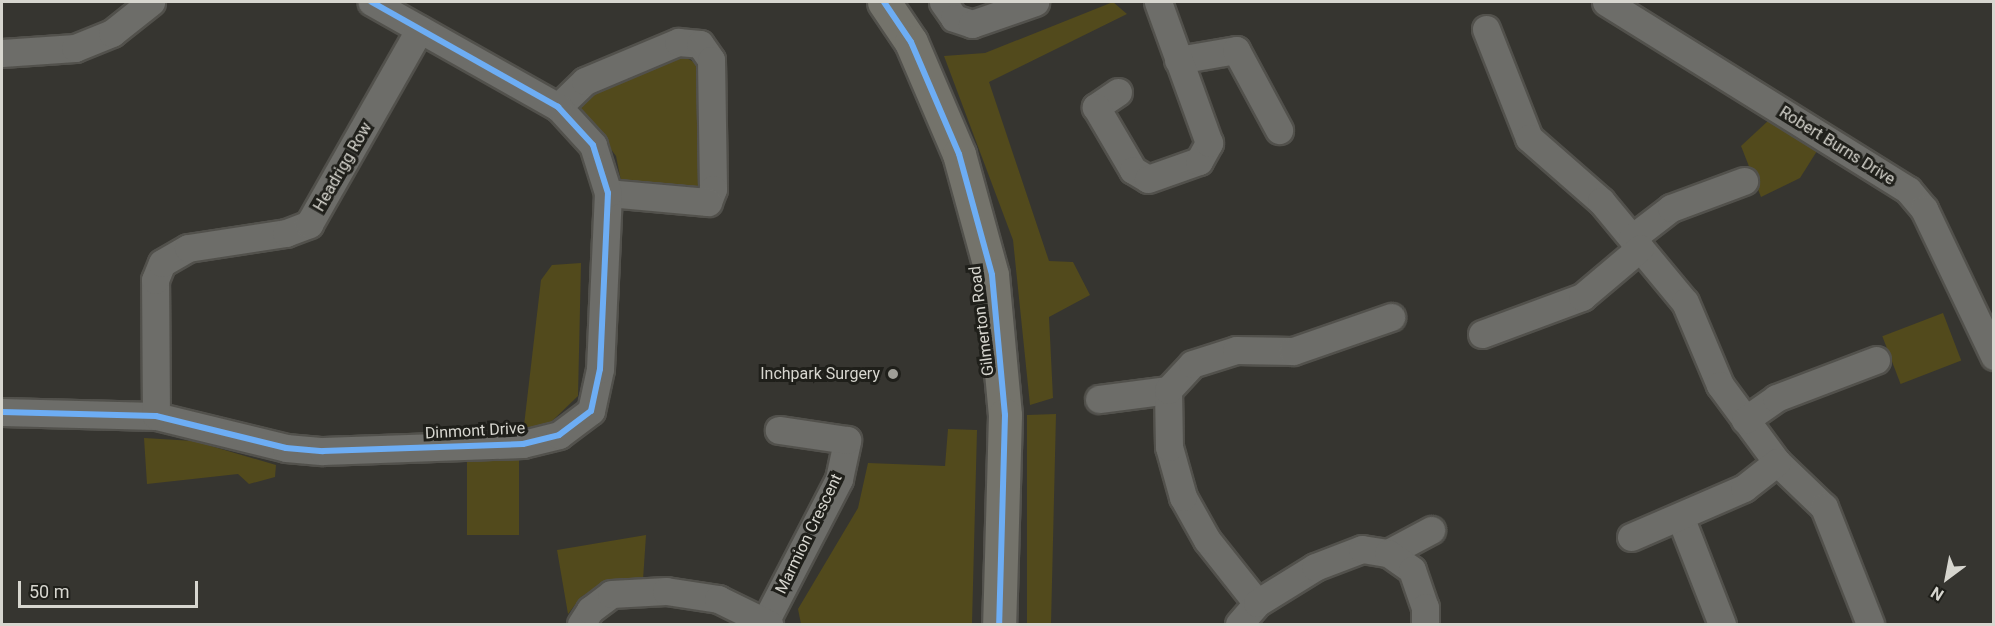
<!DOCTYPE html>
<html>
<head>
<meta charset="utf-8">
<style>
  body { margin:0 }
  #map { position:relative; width:1995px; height:626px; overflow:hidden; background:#363530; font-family:Roboto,sans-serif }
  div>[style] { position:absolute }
  .green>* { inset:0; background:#524a1c; transform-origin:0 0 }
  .roads { filter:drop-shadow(2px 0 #52514c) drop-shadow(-2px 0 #52514c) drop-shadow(0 2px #52514c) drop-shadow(0 -2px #52514c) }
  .minor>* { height:27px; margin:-13.5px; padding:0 13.5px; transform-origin:13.5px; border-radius:13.5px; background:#6d6d69 }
  .primary>* { height:33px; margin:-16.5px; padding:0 16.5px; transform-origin:16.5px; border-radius:16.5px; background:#74736b }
  .cycleway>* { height:6px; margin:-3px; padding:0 3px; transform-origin:3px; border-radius:3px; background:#6dadf4 }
  .dots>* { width:16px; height:16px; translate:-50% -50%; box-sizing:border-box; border:3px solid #1f1f1a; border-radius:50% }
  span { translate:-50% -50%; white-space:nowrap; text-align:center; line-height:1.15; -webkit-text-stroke:6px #1f1f1a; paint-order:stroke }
  .street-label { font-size:16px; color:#d7d6cf }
  .poi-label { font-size:16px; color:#d7d6cf }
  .right { translate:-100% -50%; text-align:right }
  .frame { position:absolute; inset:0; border:3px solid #d7d6cf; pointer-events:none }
  .north { position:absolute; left:1917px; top:548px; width:60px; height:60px; -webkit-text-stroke:4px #1f1f1a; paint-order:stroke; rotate:212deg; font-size:16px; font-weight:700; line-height:24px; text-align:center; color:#d7d6cf }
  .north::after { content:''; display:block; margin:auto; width:21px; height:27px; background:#d7d6cf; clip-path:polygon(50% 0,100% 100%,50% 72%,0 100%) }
  .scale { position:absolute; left:18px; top:581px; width:180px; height:27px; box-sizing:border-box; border:3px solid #d7d6cf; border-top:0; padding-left:8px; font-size:18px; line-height:21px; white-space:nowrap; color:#d7d6cf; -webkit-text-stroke:4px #1f1f1a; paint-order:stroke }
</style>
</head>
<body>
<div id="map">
  <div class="green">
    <i style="clip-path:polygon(1113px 2px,1127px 14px,989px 82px,1049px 261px,1073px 262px,1090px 295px,1049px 317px,1053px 398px,1030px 405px,1013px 240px,944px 56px,985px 53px)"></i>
    <i style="clip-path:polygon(674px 51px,701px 66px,701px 185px,684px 195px,622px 186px,616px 156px,579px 106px,586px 93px)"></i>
    <i style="clip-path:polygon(1769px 120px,1817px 151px,1800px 178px,1761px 197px,1741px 146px)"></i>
    <i style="clip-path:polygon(581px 263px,578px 396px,551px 422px,523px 434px,541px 280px,552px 265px)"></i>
    <i style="left:1943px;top:313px;width:51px;height:65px;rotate:69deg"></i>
    <i style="clip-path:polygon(1056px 414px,1051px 624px,1027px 624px,1027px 415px)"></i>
    <i style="clip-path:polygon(948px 429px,977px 430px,972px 624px,801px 624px,798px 609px,858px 508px,868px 463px,945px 466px)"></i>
    <i style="clip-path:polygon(144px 438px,194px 441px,276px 465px,275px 477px,249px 484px,238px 474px,147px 484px)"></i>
    <i style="left:467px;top:460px;width:52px;height:75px"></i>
    <i style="clip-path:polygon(646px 535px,643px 580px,604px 583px,581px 597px,568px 614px,557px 550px)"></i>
  </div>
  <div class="roads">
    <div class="minor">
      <i style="left:943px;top:2px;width:19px;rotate:55deg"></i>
      <i style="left:954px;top:18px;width:19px;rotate:18deg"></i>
      <i style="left:972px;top:24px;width:67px;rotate:-19.2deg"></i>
      <i style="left:1606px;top:2px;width:356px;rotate:31.9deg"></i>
      <i style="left:1908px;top:190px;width:25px;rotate:50deg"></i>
      <i style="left:1924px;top:209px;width:163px;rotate:64.5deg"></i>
      <i style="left:1486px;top:29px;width:117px;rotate:68.5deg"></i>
      <i style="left:1529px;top:138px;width:96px;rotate:41.2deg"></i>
      <i style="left:1601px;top:201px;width:131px;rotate:50.3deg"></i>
      <i style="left:1685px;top:302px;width:90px;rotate:67.1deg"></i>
      <i style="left:1720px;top:385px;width:96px;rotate:53.5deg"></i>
      <i style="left:1777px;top:462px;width:65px;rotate:43.8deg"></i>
      <i style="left:1824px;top:507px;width:126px;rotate:68.5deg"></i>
      <i style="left:2px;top:53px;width:73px;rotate:-3.9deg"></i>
      <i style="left:75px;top:48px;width:40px;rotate:-22deg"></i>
      <i style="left:112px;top:33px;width:50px;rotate:-38.5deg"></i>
      <i style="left:1178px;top:60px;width:59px;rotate:-9.8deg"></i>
      <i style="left:1236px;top:50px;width:91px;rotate:61.7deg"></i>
      <i style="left:1118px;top:92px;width:27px;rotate:146deg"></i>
      <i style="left:1096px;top:107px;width:73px;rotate:59.6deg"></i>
      <i style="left:1133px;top:170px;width:17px;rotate:31deg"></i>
      <i style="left:1148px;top:179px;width:54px;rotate:-19.4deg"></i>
      <i style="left:1199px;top:161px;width:21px;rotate:-61deg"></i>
      <i style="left:1209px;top:143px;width:150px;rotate:-109.9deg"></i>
      <i style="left:558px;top:107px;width:37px;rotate:-44deg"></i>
      <i style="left:585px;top:81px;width:101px;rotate:-22.8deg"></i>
      <i style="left:678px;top:42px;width:22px;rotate:5deg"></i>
      <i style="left:700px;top:44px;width:19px;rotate:55deg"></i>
      <i style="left:711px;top:60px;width:129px;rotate:89.1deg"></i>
      <i style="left:713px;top:189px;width:14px;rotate:111deg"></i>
      <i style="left:708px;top:202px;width:100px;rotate:-174.9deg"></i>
      <i style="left:1632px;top:238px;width:49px;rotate:-37.6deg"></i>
      <i style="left:1671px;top:208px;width:78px;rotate:-20.3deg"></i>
      <i style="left:1482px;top:334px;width:107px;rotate:-20.3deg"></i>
      <i style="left:1582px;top:297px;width:76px;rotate:-40.2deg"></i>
      <i style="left:1099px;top:399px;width:70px;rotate:-7.4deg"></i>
      <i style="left:2px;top:412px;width:154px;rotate:1.5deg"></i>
      <i style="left:156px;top:416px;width:134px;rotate:13.8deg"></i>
      <i style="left:286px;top:448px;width:37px;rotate:5deg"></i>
      <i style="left:323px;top:451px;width:200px;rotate:-2deg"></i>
      <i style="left:523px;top:444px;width:37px;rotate:-14deg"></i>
      <i style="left:559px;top:435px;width:40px;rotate:-37deg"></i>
      <i style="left:591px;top:411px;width:43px;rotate:-77.9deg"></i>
      <i style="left:600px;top:369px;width:176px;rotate:-87.4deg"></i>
      <i style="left:608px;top:193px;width:50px;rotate:-107.4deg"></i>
      <i style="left:593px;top:145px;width:52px;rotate:-132.6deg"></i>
      <i style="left:558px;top:107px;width:214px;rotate:-150.6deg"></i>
      <i style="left:156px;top:416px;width:136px;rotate:-90.4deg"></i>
      <i style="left:155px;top:280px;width:18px;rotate:-68deg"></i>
      <i style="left:162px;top:263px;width:30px;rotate:-30deg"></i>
      <i style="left:188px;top:248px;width:99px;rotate:-8.7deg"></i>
      <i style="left:286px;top:233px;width:25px;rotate:-21deg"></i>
      <i style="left:309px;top:224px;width:224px;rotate:-60.4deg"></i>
      <i style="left:1745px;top:420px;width:38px;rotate:-35deg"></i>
      <i style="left:1776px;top:398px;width:107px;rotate:-20.8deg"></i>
      <i style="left:1681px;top:519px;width:113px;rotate:68.7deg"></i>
      <i style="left:1631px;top:537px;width:123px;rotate:-23.4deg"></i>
      <i style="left:1744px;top:488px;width:42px;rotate:-38.2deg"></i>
      <i style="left:1388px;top:553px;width:49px;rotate:-28.1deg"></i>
      <i style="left:1257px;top:603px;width:80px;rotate:-128.4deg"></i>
      <i style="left:1207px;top:540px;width:49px;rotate:-119.2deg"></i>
      <i style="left:1183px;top:497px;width:52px;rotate:-105.6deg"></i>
      <i style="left:1169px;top:447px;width:57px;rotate:-91deg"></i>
      <i style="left:1168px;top:390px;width:35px;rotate:-47deg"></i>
      <i style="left:1192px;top:364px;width:46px;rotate:-17.7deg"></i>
      <i style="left:1236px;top:350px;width:57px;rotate:1deg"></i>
      <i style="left:1293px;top:351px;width:104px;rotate:-19.1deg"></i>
      <i style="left:765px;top:622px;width:161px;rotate:-62.6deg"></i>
      <i style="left:839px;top:479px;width:40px;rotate:-78deg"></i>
      <i style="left:847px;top:440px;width:69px;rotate:-171.6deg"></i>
      <i style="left:581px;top:624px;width:17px;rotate:-57deg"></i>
      <i style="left:590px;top:610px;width:26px;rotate:-37deg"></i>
      <i style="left:611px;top:594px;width:55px;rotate:-3.1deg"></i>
      <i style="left:666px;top:591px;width:53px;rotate:8.7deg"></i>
      <i style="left:718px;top:599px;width:57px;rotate:26.1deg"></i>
      <i style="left:1239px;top:624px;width:28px;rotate:-49deg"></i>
      <i style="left:1257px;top:603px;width:68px;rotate:-31.8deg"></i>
      <i style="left:1315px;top:567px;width:50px;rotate:-21deg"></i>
      <i style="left:1362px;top:549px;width:26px;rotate:9deg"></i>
      <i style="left:1388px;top:553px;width:29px;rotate:35deg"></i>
      <i style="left:1412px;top:570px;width:39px;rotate:71deg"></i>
      <i style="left:1425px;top:607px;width:17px;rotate:90deg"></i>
    </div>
    <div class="primary">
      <i style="left:884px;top:2px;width:48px;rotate:56deg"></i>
      <i style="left:911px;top:42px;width:122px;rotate:66.8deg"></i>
      <i style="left:959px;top:154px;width:125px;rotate:74.7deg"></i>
      <i style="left:992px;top:275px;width:141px;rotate:84.7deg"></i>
      <i style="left:1005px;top:415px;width:209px;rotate:91.6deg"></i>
    </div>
  </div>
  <div class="cycleway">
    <i style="left:884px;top:2px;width:48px;rotate:56deg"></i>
    <i style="left:911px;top:42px;width:122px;rotate:66.8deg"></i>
    <i style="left:959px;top:154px;width:125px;rotate:74.7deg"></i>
    <i style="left:992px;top:275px;width:141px;rotate:84.7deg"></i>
    <i style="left:1005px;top:415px;width:209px;rotate:91.6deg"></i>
    <i style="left:2px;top:412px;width:154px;rotate:1.5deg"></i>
    <i style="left:156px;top:416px;width:134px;rotate:13.8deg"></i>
    <i style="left:286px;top:448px;width:37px;rotate:5deg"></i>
    <i style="left:323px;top:451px;width:200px;rotate:-2deg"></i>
    <i style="left:523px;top:444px;width:37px;rotate:-14deg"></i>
    <i style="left:559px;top:435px;width:40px;rotate:-37deg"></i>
    <i style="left:591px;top:411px;width:43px;rotate:-77.9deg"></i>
    <i style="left:600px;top:369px;width:176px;rotate:-87.4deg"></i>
    <i style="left:608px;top:193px;width:50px;rotate:-107.4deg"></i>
    <i style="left:593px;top:145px;width:52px;rotate:-132.6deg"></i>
    <i style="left:558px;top:107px;width:214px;rotate:-150.6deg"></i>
  </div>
  <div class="dots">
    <i style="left:893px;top:374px;background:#9f9e97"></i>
  </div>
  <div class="street-label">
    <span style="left:1837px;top:146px;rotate:32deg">Robert Burns Drive</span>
    <span style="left:343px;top:167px;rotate:-60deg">Headrigg Row</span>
    <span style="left:982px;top:321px;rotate:-97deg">Gilmerton Road</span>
    <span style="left:475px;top:431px;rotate:-3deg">Dinmont Drive</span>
    <span style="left:809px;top:534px;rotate:-64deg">Marmion Crescent</span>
  </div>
  <div class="poi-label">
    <span class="right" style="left:880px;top:374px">Inchpark Surgery</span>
  </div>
  <div class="frame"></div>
  <div class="north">N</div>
  <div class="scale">50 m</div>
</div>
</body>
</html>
